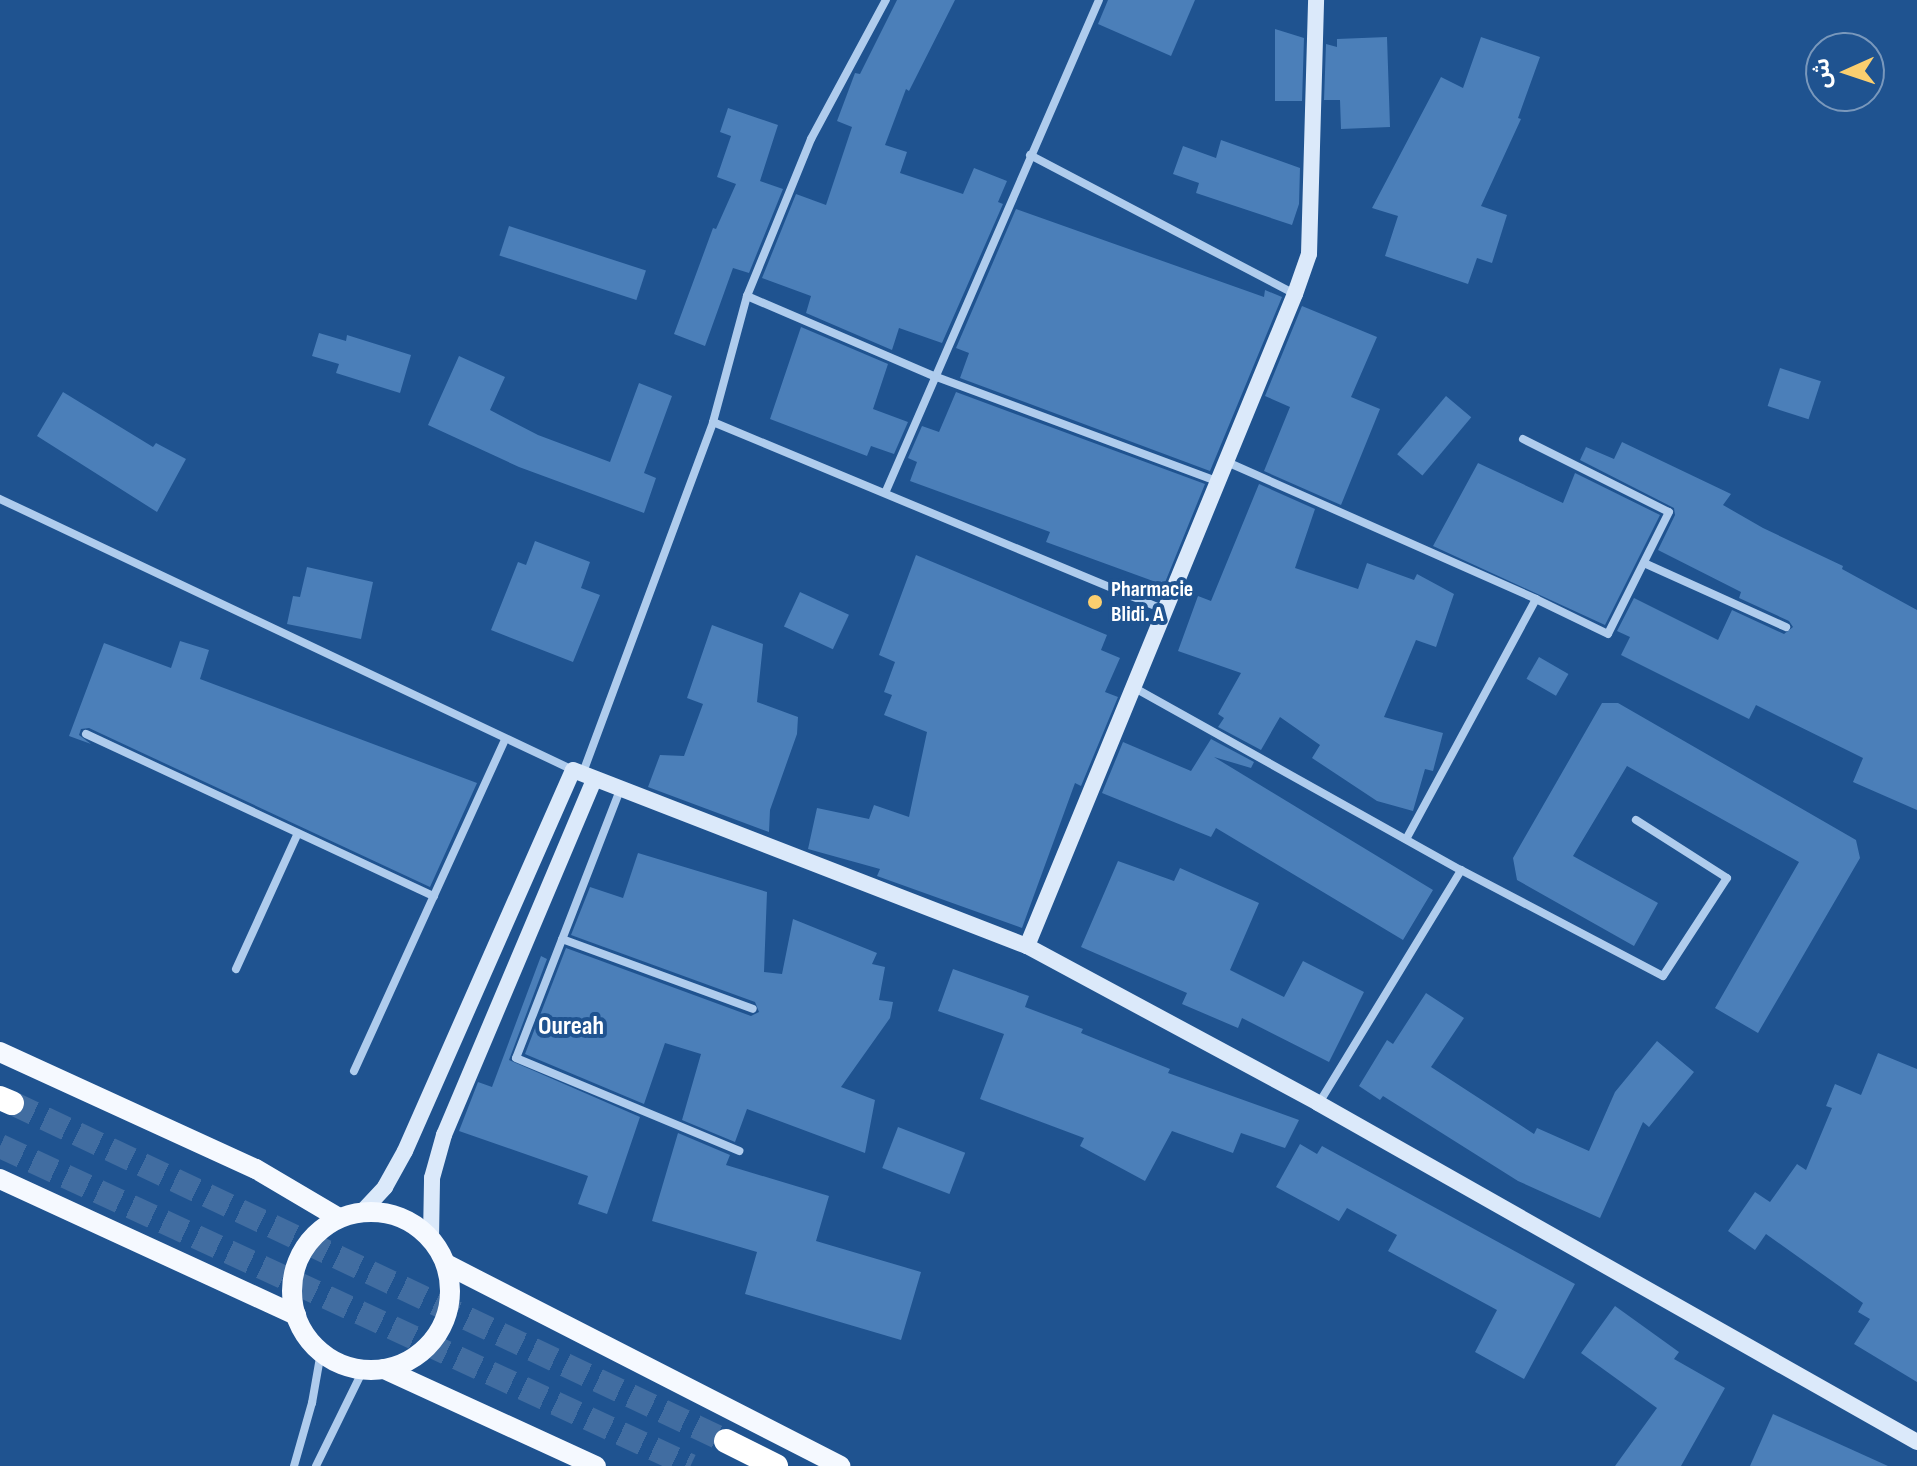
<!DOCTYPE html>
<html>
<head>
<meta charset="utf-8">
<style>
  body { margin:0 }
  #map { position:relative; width:1917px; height:1466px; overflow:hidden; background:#1f5390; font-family:"Sofia Sans Condensed","Noto Sans Arabic",sans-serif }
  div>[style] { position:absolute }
  .building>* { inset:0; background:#4b7fb9; transform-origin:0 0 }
  .highway-tunnel>* { height:24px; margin-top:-12px; transform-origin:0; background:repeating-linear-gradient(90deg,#416da1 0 24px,transparent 0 36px) }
  .street>* { height:8px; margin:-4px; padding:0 4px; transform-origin:4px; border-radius:4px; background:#afcced }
  .secondary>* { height:16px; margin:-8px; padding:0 8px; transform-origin:8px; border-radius:8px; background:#dbe9fa }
  .primary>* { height:20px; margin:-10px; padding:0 10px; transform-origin:10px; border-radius:10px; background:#f5f9ff }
  .primary>.ring { margin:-10px; padding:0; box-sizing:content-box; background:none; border:20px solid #f5f9ff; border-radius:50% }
  .highway>* { height:24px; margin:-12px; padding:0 12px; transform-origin:12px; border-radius:12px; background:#fff }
  .dots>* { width:22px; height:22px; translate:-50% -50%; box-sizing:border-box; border:4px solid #1f5390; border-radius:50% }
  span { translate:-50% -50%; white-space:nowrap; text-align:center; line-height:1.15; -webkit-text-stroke:8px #1f5390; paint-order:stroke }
  .poi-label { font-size:22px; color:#fff; font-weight:700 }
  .left { translate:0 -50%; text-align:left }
  .quarter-label { font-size:26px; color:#fff; font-weight:700 }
  .north { position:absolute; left:1805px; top:32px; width:80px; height:80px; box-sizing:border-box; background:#1f5390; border:2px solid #7998bc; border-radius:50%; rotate:267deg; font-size:22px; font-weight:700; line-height:32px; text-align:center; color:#fff }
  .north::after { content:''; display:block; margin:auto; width:28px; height:36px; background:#fbcf6f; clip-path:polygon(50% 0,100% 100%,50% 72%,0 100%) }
</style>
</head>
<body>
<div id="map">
  <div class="building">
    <i style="clip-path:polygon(897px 0,955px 0,909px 91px,906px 89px,885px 145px,907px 152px,900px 173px,963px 194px,974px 168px,1007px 181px,998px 202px,1003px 204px,942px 343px,899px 328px,892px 350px,806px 313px,811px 296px,762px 278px,796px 194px,826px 205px,852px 127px,837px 121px,855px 73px,860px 74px)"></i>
    <i style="clip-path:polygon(1108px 0,1195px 0,1171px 56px,1098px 24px)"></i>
    <i style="clip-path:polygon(1275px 29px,1304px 38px,1302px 101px,1275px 101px)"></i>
    <i style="clip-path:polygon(1387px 37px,1390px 127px,1341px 129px,1340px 100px,1324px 100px,1326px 44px,1337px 47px,1337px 39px)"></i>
    <i style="clip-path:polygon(1481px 37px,1540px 57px,1518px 118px,1521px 119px,1481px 206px,1507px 215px,1492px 263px,1477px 258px,1468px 284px,1385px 256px,1398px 216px,1372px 208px,1441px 77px,1463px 88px)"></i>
    <i style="clip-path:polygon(728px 108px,778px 125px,760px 181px,783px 189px,749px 273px,733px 268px,705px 346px,674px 334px,713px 228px,716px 229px,736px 184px,717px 177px,731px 136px,720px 132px)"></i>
    <i style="clip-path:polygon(1221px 140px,1300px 168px,1299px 204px,1292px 225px,1196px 193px,1199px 183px,1173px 174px,1183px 146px,1216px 158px)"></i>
    <i style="clip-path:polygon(1016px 209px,1264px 297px,1265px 290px,1282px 297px,1210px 471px,960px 378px,969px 353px,956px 348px)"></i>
    <i style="left:509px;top:226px;width:144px;height:31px;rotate:18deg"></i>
    <i style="clip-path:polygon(1302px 306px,1377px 337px,1351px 397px,1380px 409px,1341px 505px,1264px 471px,1290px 407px,1265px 396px)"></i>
    <i style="clip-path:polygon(801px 327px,888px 364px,873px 409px,908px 422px,894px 454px,871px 446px,867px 456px,770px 419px)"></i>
    <i style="clip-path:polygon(319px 333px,346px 341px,347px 335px,411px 355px,400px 393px,336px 373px,339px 364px,312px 356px)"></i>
    <i style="clip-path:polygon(459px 356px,505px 377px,490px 410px,538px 435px,610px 462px,639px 383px,672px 396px,644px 473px,656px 478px,644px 513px,519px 467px,428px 425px)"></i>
    <i style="left:1780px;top:368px;width:43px;height:40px;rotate:18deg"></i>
    <i style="clip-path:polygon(63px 392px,153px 447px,156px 443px,186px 459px,157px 512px,37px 436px)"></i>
    <i style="clip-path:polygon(956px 392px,1205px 484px,1164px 585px,1046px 542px,1050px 532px,910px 481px,917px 462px,908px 458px,922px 426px,939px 432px)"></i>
    <i style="left:1446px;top:396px;width:33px;height:76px;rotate:40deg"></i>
    <i style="clip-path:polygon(1622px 442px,1731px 494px,1723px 505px,1763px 528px,1843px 566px,1842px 569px,1917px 610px,1917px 810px,1853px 782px,1863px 758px,1756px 705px,1749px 719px,1621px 655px,1630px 637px,1617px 631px,1634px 598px,1718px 640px,1732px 610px,1784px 634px,1793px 627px,1789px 621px,1739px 598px,1741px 592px,1658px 550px,1675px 515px,1674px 508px,1580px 460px,1586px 447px,1614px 459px)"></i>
    <i style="clip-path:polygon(1478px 463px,1563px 503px,1575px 473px,1660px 515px,1605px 625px,1433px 546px)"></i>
    <i style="clip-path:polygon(1259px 484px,1315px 509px,1295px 568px,1358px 589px,1367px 563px,1414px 580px,1417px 574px,1454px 594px,1436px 647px,1416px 640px,1384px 717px,1443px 733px,1433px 771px,1425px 769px,1413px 811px,1377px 801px,1312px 758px,1320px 745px,1280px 717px,1261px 750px,1218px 727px,1224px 718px,1218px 714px,1241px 673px,1178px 651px,1198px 596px,1211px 601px)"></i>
    <i style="clip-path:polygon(535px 541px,590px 562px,581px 588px,600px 595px,573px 662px,491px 630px,518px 562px,526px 565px)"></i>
    <i style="clip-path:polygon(916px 555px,1107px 635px,1101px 650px,1120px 658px,1105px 692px,1118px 697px,1081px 786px,1075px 783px,1022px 928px,877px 876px,880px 869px,808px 849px,817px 808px,869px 819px,874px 805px,909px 817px,927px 732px,884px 715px,892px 695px,884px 692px,895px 662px,879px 655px)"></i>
    <i style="clip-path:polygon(307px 567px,373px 582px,361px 639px,287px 624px,293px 596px,300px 597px)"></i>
    <i style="left:800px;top:592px;width:54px;height:38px;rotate:25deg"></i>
    <i style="clip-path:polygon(712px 625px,763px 644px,757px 702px,798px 717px,797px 734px,770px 810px,769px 832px,648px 787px,660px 755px,684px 756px,703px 704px,687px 698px)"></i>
    <i style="clip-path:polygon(180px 641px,209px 650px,200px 679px,477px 783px,430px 887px,89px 728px,81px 729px,79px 735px,91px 744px,69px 736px,104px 643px,171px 668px)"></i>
    <i style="left:1539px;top:657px;width:34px;height:25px;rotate:30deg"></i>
    <i style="clip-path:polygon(1602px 703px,1618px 703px,1856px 840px,1860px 858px,1758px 1033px,1715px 1008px,1799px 862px,1627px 766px,1573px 856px,1658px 903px,1634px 946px,1517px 880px,1513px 858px)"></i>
    <i style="clip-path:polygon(1211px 739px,1254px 762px,1251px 768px,1214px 757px,1433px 890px,1403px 940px,1216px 828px,1211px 837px,1102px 793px,1123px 742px,1191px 771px)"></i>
    <i style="clip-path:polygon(638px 853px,767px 892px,764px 972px,782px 974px,793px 919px,877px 953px,872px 964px,885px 967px,879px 1000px,893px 1002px,890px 1018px,841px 1087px,875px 1100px,865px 1153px,747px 1109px,735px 1142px,682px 1120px,701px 1054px,665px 1043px,644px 1104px,525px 1054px,566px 948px,751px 1016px,759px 1012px,755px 1002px,571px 935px,590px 887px,623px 898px)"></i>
    <i style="clip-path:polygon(1118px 861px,1174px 881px,1180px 868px,1259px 903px,1230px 970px,1284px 997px,1303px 961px,1364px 992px,1329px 1062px,1242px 1018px,1238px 1028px,1182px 1004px,1187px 993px,1081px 947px)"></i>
    <i style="clip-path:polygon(541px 956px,547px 959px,509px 1060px,640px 1117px,607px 1214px,578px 1204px,588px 1176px,459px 1131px,478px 1082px,492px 1087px)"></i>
    <i style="clip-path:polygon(953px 969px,1029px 996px,1025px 1007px,1083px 1029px,1081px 1033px,1170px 1069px,1168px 1073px,1299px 1120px,1285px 1148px,1241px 1133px,1233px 1153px,1172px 1131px,1145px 1181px,1080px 1146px,1084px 1138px,980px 1099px,1004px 1034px,938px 1011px)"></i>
    <i style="clip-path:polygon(1426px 993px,1464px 1018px,1431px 1067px,1534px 1134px,1537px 1128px,1589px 1151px,1615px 1092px,1657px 1041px,1694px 1072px,1649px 1127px,1643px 1122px,1600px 1218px,1518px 1181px,1383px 1096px,1380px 1100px,1359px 1086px,1387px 1040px,1393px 1044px)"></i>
    <i style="clip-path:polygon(1878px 1053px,1917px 1069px,1917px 1382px,1854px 1344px,1870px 1319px,1858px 1312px,1863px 1303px,1766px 1234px,1755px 1250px,1728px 1231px,1755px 1192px,1770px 1202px,1797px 1164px,1806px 1170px,1832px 1108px,1826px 1106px,1835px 1084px,1861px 1095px)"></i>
    <i style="left:898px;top:1127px;width:72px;height:44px;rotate:21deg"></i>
    <i style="clip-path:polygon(678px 1133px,730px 1155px,726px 1165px,829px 1196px,816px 1241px,921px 1272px,901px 1340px,745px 1294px,757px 1252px,652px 1221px)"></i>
    <i style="clip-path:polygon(1300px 1144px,1317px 1154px,1322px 1146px,1575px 1284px,1524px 1379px,1475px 1352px,1497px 1310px,1388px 1251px,1397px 1235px,1347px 1208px,1339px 1221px,1276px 1187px)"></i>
    <i style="clip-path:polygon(1615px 1306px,1679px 1352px,1674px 1359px,1725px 1388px,1681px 1466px,1615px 1466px,1657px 1408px,1581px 1353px)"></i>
    <i style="clip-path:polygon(1773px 1414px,1888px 1466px,1750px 1466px)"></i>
  </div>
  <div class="highway-tunnel">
    <i style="left:12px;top:1103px;width:790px;rotate:25.33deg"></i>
    <i style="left:0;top:1146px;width:761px;rotate:24.85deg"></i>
  </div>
  <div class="street">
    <i style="left:1030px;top:155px;width:299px;rotate:27.7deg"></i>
    <i style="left:747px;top:296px;width:203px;rotate:23.2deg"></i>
    <i style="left:934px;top:376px;width:302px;rotate:20.4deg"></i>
    <i style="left:713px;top:422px;width:489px;rotate:22.6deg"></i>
    <i style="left:1523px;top:439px;width:163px;rotate:26.6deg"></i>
    <i style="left:1669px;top:512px;width:136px;rotate:116.6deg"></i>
    <i style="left:1608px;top:634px;width:80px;rotate:-154.1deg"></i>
    <i style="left:1227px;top:462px;width:338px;rotate:23.9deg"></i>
    <i style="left:1536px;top:599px;width:273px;rotate:118.4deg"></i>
    <i style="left:886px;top:491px;width:535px;rotate:-66.55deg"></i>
    <i style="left:0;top:499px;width:634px;rotate:25.31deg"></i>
    <i style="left:1644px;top:563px;width:156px;rotate:24.3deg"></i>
    <i style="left:1133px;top:687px;width:376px;rotate:29.2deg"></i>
    <i style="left:1461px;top:870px;width:228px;rotate:27.7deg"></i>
    <i style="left:1663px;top:976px;width:117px;rotate:-56.9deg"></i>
    <i style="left:1727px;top:878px;width:108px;rotate:-147.5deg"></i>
    <i style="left:86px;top:734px;width:384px;rotate:25deg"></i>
    <i style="left:582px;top:775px;width:377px;rotate:-69.6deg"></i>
    <i style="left:713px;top:422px;width:131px;rotate:-74.9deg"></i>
    <i style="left:747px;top:296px;width:170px;rotate:-67.8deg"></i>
    <i style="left:811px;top:139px;width:158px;rotate:-61.7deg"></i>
    <i style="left:620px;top:790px;width:287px;rotate:111.2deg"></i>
    <i style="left:516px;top:1058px;width:242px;rotate:22.6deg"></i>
    <i style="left:562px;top:939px;width:203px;rotate:20.1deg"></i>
    <i style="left:236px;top:969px;width:149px;rotate:-65.5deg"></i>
    <i style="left:354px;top:1071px;width:365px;rotate:-65.5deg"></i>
    <i style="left:1319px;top:1103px;width:273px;rotate:-58.6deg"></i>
    <i style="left:294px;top:1466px;width:66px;rotate:-74.1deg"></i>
    <i style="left:312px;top:1403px;width:52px;rotate:-80deg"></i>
    <i style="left:316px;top:1466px;width:107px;rotate:-63.9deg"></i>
  </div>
  <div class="secondary">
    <i style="left:1027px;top:946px;width:331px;rotate:28.3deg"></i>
    <i style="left:1318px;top:1103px;width:688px;rotate:29.51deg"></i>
    <i style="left:362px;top:1212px;width:34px;rotate:-47deg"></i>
    <i style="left:385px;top:1187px;width:41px;rotate:-60.9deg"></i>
    <i style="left:405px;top:1151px;width:416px;rotate:-66.2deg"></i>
    <i style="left:573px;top:770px;width:487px;rotate:21.2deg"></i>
    <i style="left:1027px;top:946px;width:705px;rotate:-67.66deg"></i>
    <i style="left:1295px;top:294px;width:42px;rotate:-70.7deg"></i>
    <i style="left:1309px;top:254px;width:254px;rotate:-88.4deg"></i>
    <i style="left:431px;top:1238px;width:60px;rotate:-89deg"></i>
    <i style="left:432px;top:1178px;width:45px;rotate:-74.4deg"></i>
    <i style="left:444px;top:1135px;width:385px;rotate:-67.1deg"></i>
  </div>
  <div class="primary">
    <i style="left:0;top:1052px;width:281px;rotate:24.6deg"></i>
    <i style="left:256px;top:1169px;width:96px;rotate:30.6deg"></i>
    <i style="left:0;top:1179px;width:326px;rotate:24.7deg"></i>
    <i class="ring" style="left:292px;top:1212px;width:138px;height:138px"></i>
    <i style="left:446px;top:1264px;width:443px;rotate:27.1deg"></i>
    <i style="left:384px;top:1369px;width:233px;rotate:24.6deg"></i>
  </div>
  <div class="highway">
    <i style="left:0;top:1098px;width:13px;rotate:23deg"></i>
    <i style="left:726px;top:1441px;width:56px;rotate:26.6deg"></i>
  </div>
  <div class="dots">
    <i style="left:1095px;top:602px;background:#fbcf6f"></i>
  </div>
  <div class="poi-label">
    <span class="left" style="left:1111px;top:602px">Pharmacie<br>Blidi. A</span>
  </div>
  <div class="quarter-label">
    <span style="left:571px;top:1027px">Oureah</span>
  </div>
  <div class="north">ش</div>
</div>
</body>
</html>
